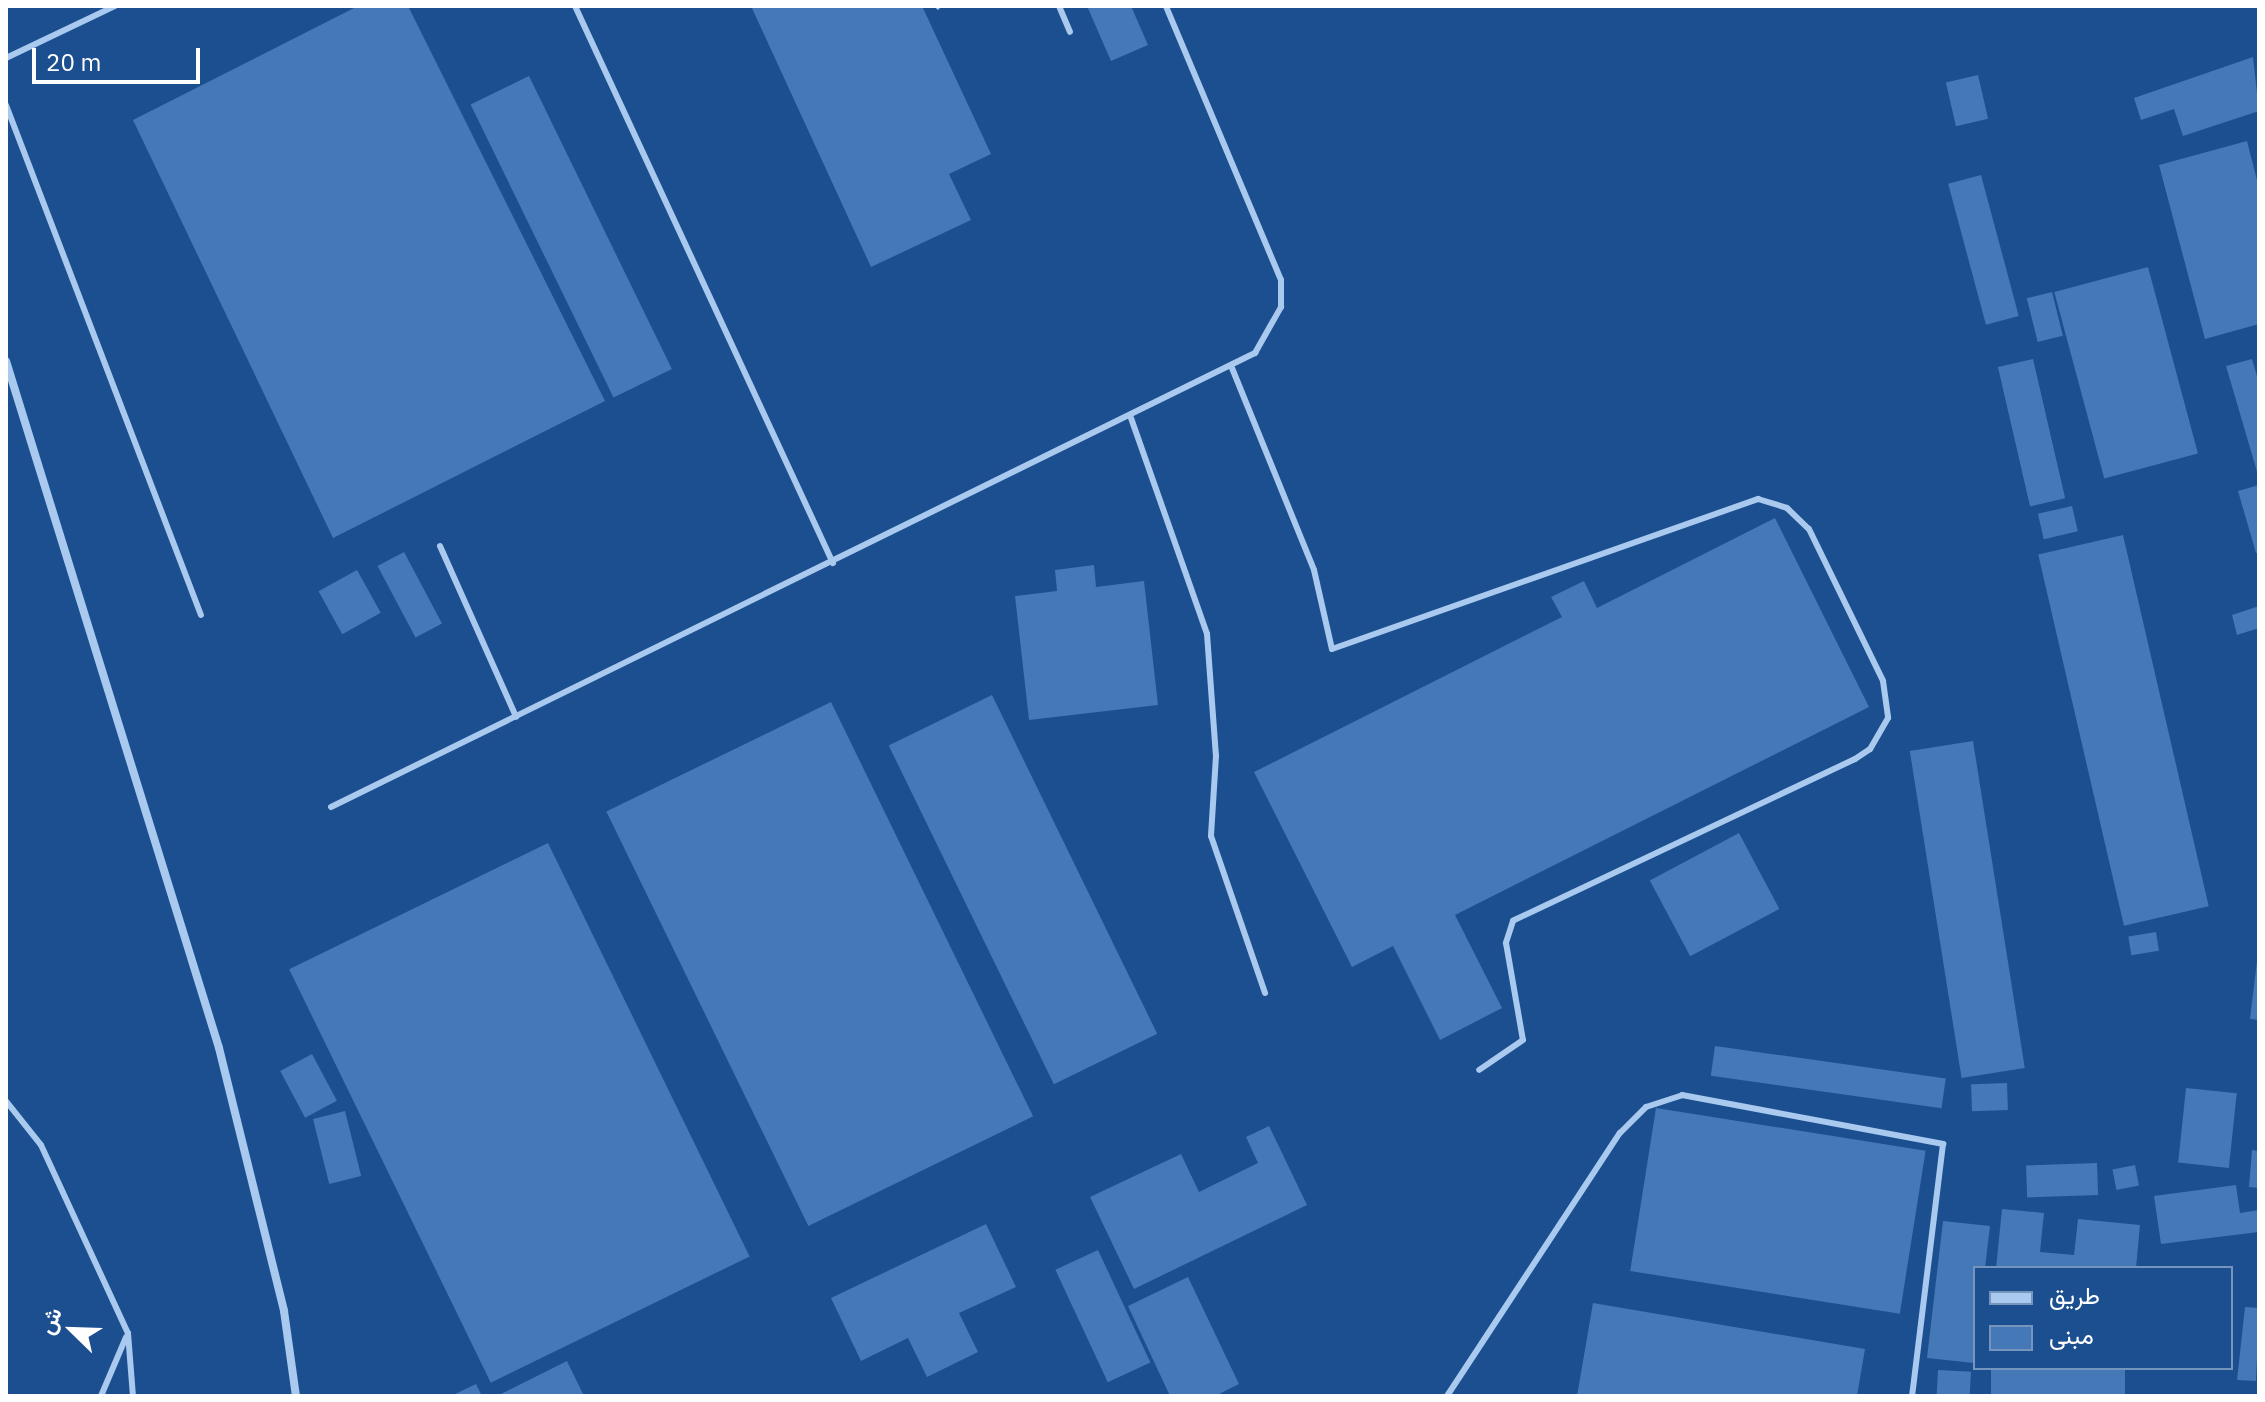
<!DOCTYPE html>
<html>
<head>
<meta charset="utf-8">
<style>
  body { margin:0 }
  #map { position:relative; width:2265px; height:1402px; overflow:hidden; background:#1b4f8f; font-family:"IBM Plex Sans",Vazirmatn,sans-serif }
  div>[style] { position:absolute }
  .building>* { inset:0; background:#4478b7; transform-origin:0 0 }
  .path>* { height:5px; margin-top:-2.5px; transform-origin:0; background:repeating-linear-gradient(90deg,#a9c9ee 0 4px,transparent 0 10px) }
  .service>* { height:6px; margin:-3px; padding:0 3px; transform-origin:3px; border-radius:3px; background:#a9c9ee }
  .minor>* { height:8px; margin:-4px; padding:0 4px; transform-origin:4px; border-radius:4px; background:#a9c9ee }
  span { translate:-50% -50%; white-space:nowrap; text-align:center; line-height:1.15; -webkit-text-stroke:7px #1b4f8f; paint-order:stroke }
  .frame { position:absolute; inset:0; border:8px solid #fff; pointer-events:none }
  .legend { position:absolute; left:1973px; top:1266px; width:260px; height:104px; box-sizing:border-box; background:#1b4f8f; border:2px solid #7695bc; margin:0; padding:10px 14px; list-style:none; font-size:24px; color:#fff }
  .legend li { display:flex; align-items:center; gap:16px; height:40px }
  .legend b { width:40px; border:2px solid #7695bc }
  .north { position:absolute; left:32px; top:1290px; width:80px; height:80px; -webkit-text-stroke:6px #1b4f8f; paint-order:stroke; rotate:293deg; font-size:22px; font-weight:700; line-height:32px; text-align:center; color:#fff }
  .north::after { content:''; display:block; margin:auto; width:28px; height:36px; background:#fff; clip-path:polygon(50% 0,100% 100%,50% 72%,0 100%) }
  .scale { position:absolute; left:32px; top:48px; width:168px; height:36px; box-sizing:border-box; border:4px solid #fff; border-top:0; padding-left:10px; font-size:24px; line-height:28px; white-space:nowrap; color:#fff; -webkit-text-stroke:6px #1b4f8f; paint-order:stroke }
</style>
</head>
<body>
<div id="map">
  <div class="building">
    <i style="clip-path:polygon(358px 6px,408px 6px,605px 401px,333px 538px,133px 120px)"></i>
    <i style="clip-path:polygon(751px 6px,922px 6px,991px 154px,949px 174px,971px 220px,871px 267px)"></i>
    <i style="clip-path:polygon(1087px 6px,1131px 6px,1148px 45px,1111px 61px)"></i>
    <i style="clip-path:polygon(2253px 57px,2259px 111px,2183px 136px,2174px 109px,2141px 120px,2134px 98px)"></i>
    <i style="left:1978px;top:75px;width:45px;height:33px;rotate:77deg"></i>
    <i style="left:529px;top:76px;width:326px;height:65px;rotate:64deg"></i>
    <i style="clip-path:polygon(2247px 141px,2259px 188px,2259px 324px,2205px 339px,2159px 165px)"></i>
    <i style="left:1981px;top:175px;width:146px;height:34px;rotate:75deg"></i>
    <i style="left:2148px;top:267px;width:193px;height:97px;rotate:75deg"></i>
    <i style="left:2052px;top:292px;width:45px;height:26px;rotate:76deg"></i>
    <i style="left:2033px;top:359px;width:143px;height:36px;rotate:77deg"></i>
    <i style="clip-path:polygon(2252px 359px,2259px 383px,2258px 475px,2226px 366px)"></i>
    <i style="clip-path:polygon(2259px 485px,2259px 553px,2256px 553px,2238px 491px)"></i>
    <i style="left:2072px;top:506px;width:26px;height:35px;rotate:77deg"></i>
    <i style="clip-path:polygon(1775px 518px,1869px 707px,1455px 915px,1502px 1008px,1440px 1040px,1393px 946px,1352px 967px,1254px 772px,1562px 617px,1551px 597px,1584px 581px,1597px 608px)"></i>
    <i style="left:2123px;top:535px;width:381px;height:87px;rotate:77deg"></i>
    <i style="left:404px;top:552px;width:81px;height:30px;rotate:62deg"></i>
    <i style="clip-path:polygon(1094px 565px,1096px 587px,1144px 581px,1158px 705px,1029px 720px,1015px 596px,1057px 591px,1055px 570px)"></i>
    <i style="left:357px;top:570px;width:49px;height:44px;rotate:61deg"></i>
    <i style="clip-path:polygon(2259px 606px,2259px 628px,2237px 635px,2232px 615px)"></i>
    <i style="left:992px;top:695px;width:377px;height:115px;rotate:64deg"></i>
    <i style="left:831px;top:702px;width:461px;height:250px;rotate:64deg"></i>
    <i style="left:1973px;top:741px;width:331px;height:64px;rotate:81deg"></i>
    <i style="left:1739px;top:833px;width:86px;height:101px;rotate:62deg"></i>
    <i style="left:548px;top:843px;width:460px;height:288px;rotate:64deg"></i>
    <i style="left:2156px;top:932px;width:19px;height:28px;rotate:81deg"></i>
    <i style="clip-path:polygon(2257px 961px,2259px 961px,2259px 1020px,2250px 1019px)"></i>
    <i style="left:1715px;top:1046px;width:233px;height:30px;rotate:8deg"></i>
    <i style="left:312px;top:1054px;width:53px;height:36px;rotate:62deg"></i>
    <i style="left:2007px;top:1083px;width:27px;height:36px;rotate:88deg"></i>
    <i style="left:2186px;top:1088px;width:51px;height:75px;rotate:6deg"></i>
    <i style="left:1656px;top:1108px;width:273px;height:165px;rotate:9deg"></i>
    <i style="left:345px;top:1111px;width:67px;height:33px;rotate:76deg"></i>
    <i style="clip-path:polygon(1269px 1126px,1307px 1205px,1134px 1289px,1090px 1197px,1181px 1154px,1199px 1192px,1258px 1163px,1246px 1137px)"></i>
    <i style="clip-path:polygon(2252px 1150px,2259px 1151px,2259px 1188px,2249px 1187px)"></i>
    <i style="left:2097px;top:1163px;width:32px;height:71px;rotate:88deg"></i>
    <i style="left:2135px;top:1165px;width:21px;height:23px;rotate:79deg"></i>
    <i style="clip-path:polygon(2236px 1185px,2240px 1213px,2259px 1210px,2259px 1232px,2161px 1244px,2154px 1196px)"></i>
    <i style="clip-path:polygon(2002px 1209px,2044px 1213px,2040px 1252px,2074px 1255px,2078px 1219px,2140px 1225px,2136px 1268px,1996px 1268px)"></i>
    <i style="clip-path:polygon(1943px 1221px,1990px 1226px,1985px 1268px,1975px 1268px,1974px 1363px,1927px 1358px)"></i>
    <i style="clip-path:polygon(986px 1224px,1016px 1287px,959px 1313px,978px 1352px,927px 1377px,908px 1338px,861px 1361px,831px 1298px)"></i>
    <i style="left:1098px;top:1250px;width:124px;height:47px;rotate:65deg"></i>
    <i style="clip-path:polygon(1188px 1277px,1239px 1384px,1215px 1396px,1170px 1396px,1128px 1306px)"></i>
    <i style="clip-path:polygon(1593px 1303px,1865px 1349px,1857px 1396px,1577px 1396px)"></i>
    <i style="clip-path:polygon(2245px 1307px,2259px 1308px,2256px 1381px,2237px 1380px)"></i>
    <i style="clip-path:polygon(567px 1361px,584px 1396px,497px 1396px)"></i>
    <i style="left:1991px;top:1368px;width:134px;height:28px"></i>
    <i style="left:1938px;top:1370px;width:33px;height:26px;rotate:3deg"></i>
    <i style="clip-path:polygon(476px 1384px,482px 1396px,451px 1396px)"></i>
  </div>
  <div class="path">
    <i style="left:936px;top:7px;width:3px;rotate:-18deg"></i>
  </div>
  <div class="service">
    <i style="left:575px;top:6px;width:614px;rotate:65.15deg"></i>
    <i style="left:1059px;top:6px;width:28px;rotate:67deg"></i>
    <i style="left:6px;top:58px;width:121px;rotate:-25.5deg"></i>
    <i style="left:6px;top:105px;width:546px;rotate:69.08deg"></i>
    <i style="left:1232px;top:368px;width:218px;rotate:67.9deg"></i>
    <i style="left:1314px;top:570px;width:81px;rotate:77.2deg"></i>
    <i style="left:1332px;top:649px;width:452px;rotate:-19.4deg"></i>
    <i style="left:1758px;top:499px;width:30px;rotate:17deg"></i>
    <i style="left:1787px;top:508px;width:30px;rotate:44deg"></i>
    <i style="left:1809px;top:529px;width:169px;rotate:64deg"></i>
    <i style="left:1883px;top:681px;width:37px;rotate:82deg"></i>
    <i style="left:1888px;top:718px;width:36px;rotate:120deg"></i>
    <i style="left:1870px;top:749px;width:18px;rotate:146deg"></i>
    <i style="left:1855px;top:759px;width:378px;rotate:154.7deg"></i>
    <i style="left:1513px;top:921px;width:23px;rotate:108deg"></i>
    <i style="left:1506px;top:943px;width:98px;rotate:80.1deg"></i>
    <i style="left:1523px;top:1040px;width:53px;rotate:145.7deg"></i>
    <i style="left:1131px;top:418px;width:229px;rotate:70.6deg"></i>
    <i style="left:1207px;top:634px;width:122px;rotate:85.8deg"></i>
    <i style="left:1216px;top:756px;width:80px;rotate:93.6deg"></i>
    <i style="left:1211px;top:836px;width:166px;rotate:71deg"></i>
    <i style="left:440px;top:546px;width:187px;rotate:66deg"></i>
    <i style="left:331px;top:807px;width:1030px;rotate:-26.17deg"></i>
    <i style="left:1255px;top:353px;width:53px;rotate:-60.5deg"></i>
    <i style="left:1281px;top:307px;width:27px;rotate:-90deg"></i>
    <i style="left:1281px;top:280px;width:297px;rotate:-112.8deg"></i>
    <i style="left:6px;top:1101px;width:56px;rotate:51.5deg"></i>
    <i style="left:41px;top:1145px;width:207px;rotate:65.2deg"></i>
    <i style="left:128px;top:1333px;width:63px;rotate:85.5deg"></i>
    <i style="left:101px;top:1396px;width:64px;rotate:-67deg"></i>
    <i style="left:1447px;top:1396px;width:315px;rotate:-56.7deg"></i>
    <i style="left:1620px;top:1133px;width:37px;rotate:-45deg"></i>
    <i style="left:1646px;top:1107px;width:38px;rotate:-18deg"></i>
    <i style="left:1682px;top:1095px;width:266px;rotate:10.6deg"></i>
    <i style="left:1943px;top:1144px;width:254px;rotate:97deg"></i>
  </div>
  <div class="minor">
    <i style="left:6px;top:361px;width:719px;rotate:72.77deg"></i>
    <i style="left:219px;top:1048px;width:271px;rotate:76.1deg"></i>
    <i style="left:284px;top:1311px;width:86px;rotate:82deg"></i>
  </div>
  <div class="frame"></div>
  <ul class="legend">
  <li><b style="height:10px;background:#a9c9ee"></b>طريق</li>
  <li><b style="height:22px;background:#4478b7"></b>مبنى</li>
  </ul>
  <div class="north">ش</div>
  <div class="scale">20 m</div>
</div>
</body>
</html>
